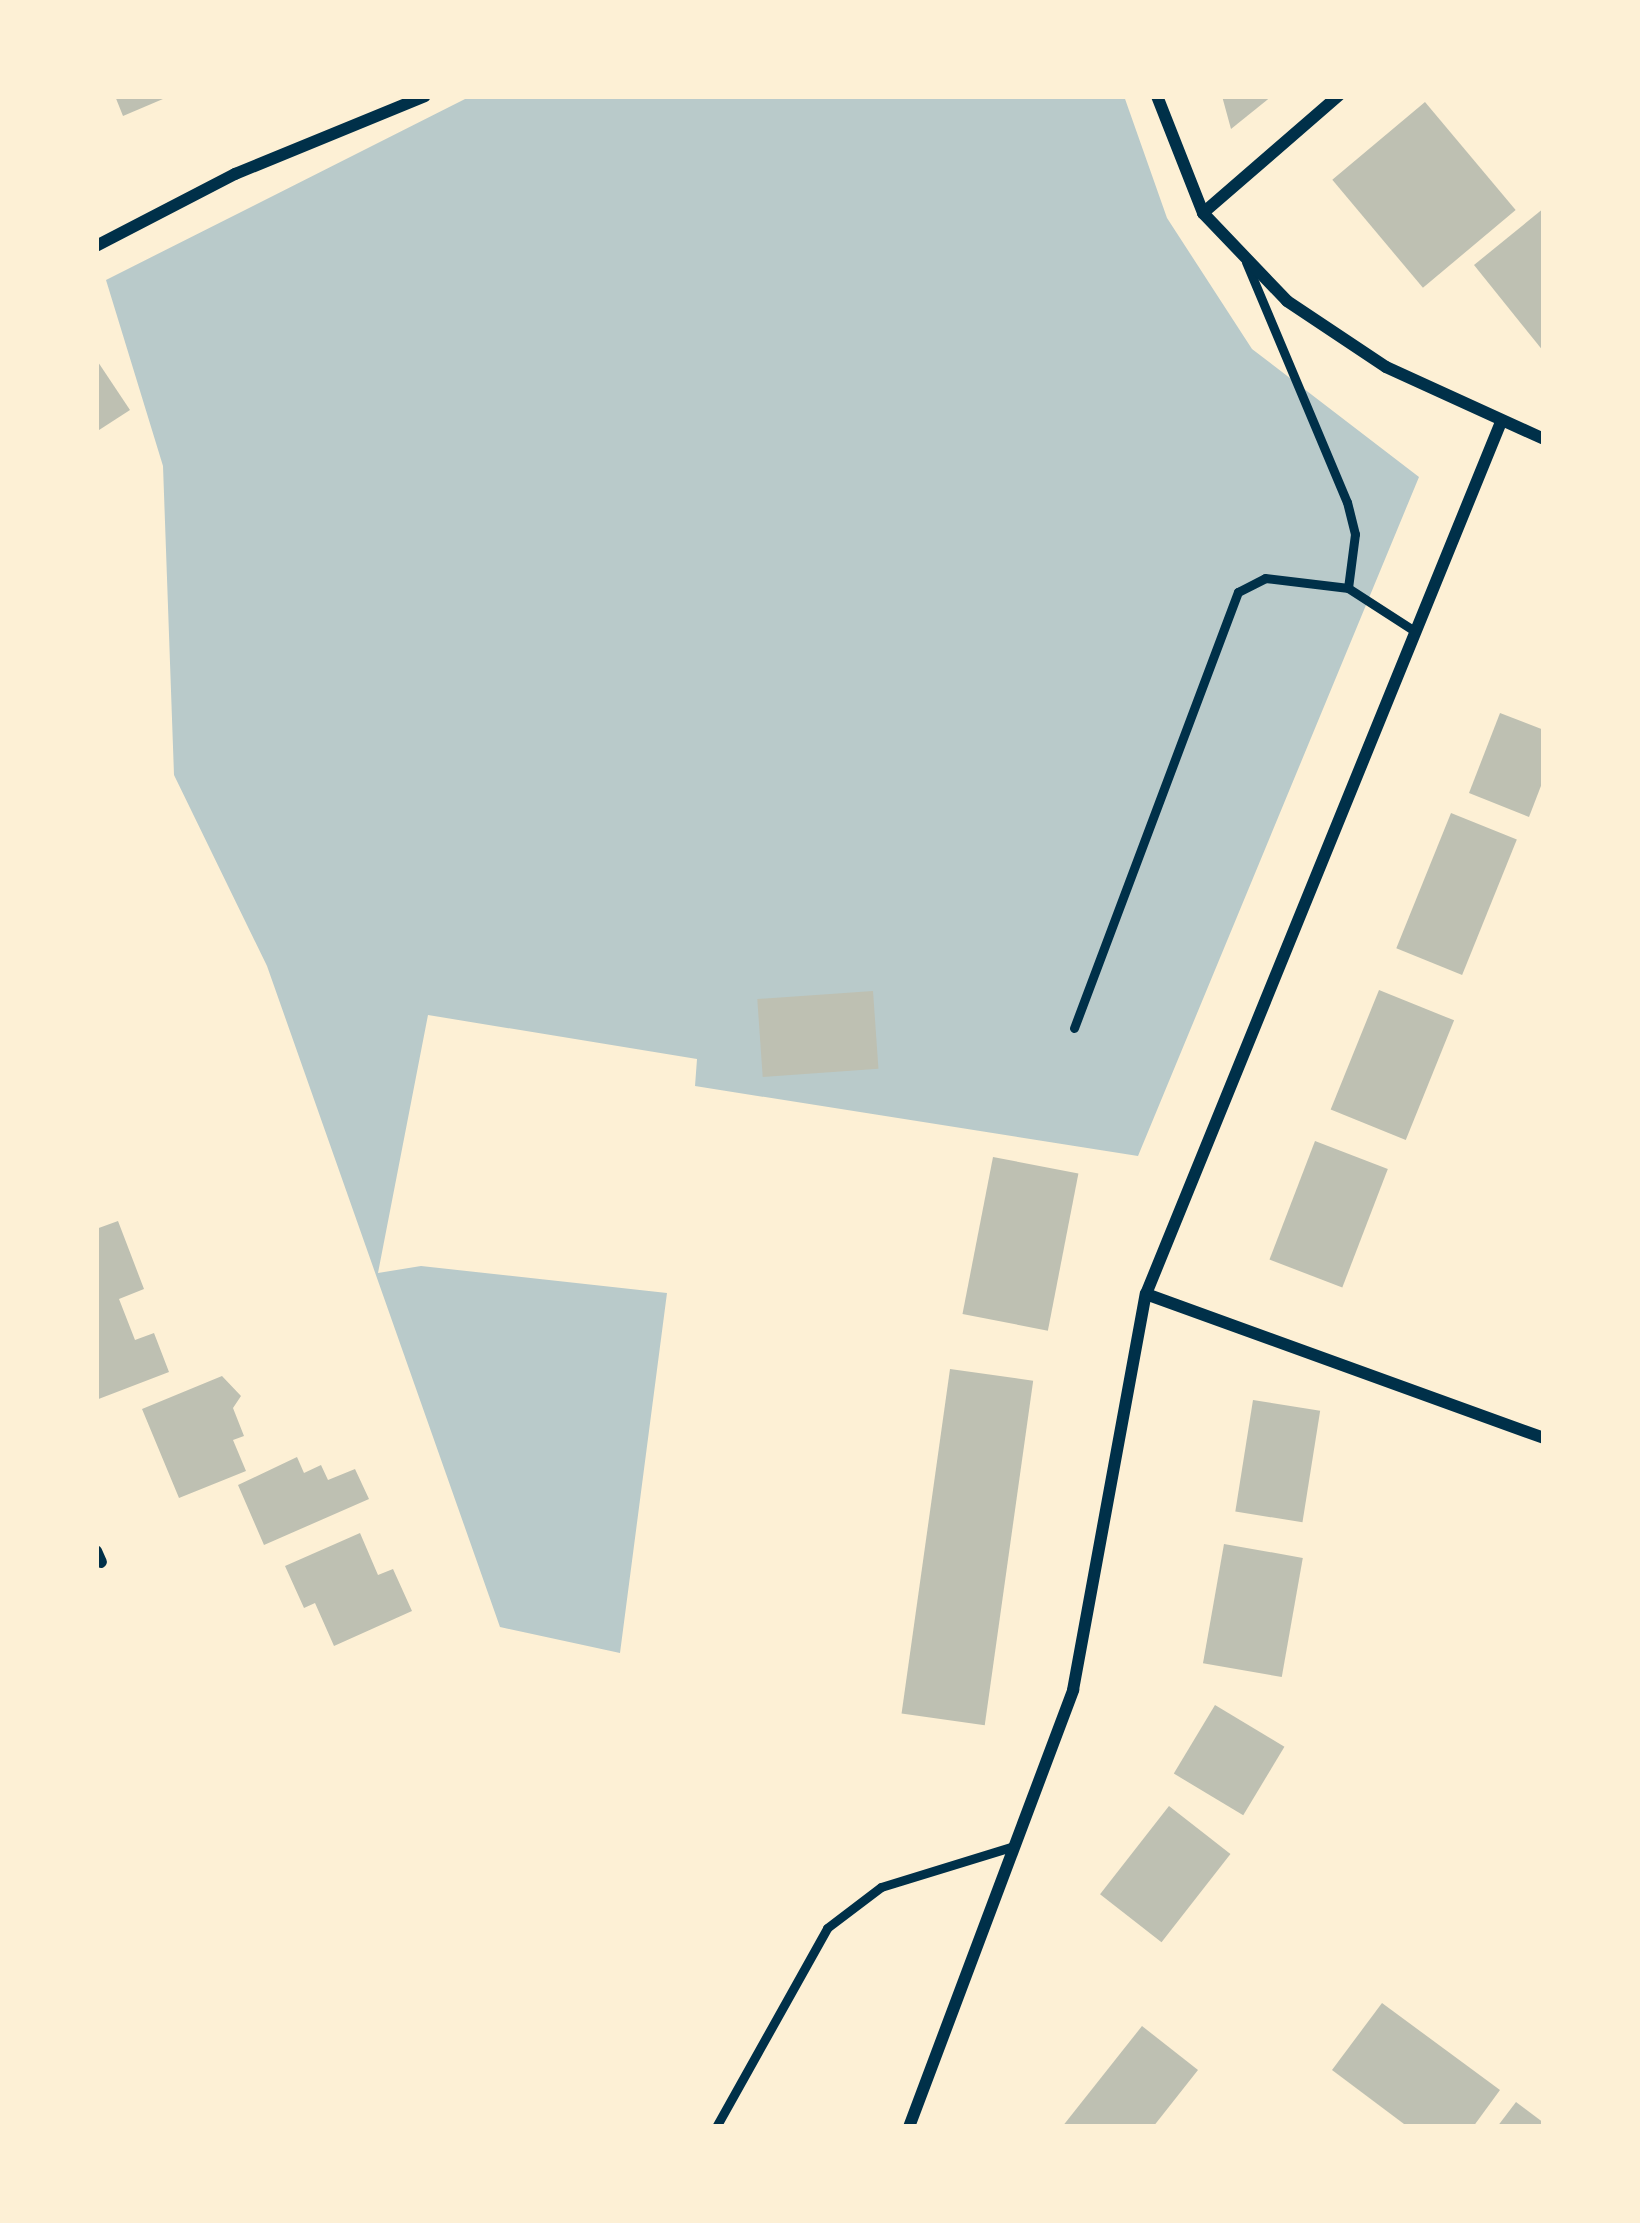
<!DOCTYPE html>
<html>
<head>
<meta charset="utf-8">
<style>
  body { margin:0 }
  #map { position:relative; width:1640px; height:2223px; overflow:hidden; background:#fdf0d5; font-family:"Crimson Pro",serif }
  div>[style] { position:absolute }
  .green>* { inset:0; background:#b9caca }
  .building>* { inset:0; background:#bec0b2; transform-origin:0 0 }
  .service>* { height:9px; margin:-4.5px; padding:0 4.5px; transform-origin:4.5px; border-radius:4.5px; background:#003049 }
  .minor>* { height:12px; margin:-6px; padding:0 6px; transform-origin:6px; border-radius:6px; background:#003049 }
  span { translate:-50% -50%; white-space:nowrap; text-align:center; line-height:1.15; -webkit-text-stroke:12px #fdf0d5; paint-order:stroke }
  .frame { position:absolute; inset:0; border:99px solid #fdf0d5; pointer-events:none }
</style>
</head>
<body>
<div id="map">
  <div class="green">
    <i style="clip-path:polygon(471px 96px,1124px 96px,1167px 218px,1252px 349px,1419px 477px,1138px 1156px,695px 1086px,697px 1059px,428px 1015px,378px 1273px,421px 1266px,667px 1293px,620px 1653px,500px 1627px,267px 966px,174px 775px,163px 466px,106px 280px)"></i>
  </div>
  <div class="building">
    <i style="clip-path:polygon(115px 96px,170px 96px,123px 116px)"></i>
    <i style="clip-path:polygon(1222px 96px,1272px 96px,1231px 129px)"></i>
    <i style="left:1425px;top:102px;width:141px;height:121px;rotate:50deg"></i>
    <i style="clip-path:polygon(1544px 208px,1544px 352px,1474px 265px)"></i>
    <i style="clip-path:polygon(96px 359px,130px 410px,96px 432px)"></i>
    <i style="clip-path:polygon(1500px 713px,1544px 730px,1544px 778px,1529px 817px,1469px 793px)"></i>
    <i style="left:1451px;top:813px;width:71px;height:146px;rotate:22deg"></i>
    <i style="left:1379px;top:990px;width:81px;height:129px;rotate:22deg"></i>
    <i style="left:873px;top:991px;width:78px;height:116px;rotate:86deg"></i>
    <i style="left:1315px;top:1141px;width:78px;height:127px;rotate:21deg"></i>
    <i style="left:993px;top:1157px;width:87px;height:160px;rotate:11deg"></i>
    <i style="clip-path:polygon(118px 1221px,144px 1289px,119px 1299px,135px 1340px,154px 1333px,169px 1372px,96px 1400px,96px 1229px)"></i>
    <i style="left:950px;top:1369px;width:84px;height:348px;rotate:8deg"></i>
    <i style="clip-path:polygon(222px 1376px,241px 1396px,233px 1408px,244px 1436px,233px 1440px,246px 1471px,179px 1498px,142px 1409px)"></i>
    <i style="left:1253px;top:1400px;width:68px;height:113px;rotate:9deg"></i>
    <i style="clip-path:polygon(297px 1457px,304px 1473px,321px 1465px,328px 1480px,355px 1469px,369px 1499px,264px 1545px,238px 1485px)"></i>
    <i style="clip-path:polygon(360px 1533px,378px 1575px,393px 1569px,412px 1611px,334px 1646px,315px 1603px,304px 1608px,285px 1566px)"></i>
    <i style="left:1224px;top:1544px;width:80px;height:121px;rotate:10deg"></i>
    <i style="left:1215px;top:1705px;width:81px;height:80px;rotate:31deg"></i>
    <i style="left:1169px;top:1806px;width:78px;height:112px;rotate:38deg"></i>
    <i style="clip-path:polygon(1382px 2003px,1500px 2090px,1473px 2127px,1408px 2127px,1332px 2070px)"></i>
    <i style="clip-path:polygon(1142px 2026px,1198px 2070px,1153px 2127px,1062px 2127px)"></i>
    <i style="clip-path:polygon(1516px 2102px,1544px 2123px,1544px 2127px,1497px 2127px)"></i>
  </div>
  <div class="service">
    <i style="left:1246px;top:262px;width:260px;rotate:67.2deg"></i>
    <i style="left:1347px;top:502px;width:33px;rotate:76deg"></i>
    <i style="left:1355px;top:534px;width:54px;rotate:97.4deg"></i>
    <i style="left:1074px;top:1028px;width:466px;rotate:-69.4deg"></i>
    <i style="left:1238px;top:592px;width:30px;rotate:-27deg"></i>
    <i style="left:1265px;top:578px;width:84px;rotate:6.9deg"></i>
    <i style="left:1348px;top:588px;width:77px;rotate:32.9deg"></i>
    <i style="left:716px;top:2127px;width:228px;rotate:-60.8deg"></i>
    <i style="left:827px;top:1928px;width:68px;rotate:-37.2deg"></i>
    <i style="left:881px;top:1887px;width:139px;rotate:-17.1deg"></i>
  </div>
  <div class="minor">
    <i style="left:1157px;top:96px;width:126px;rotate:68.5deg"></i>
    <i style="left:1203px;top:213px;width:122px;rotate:46.3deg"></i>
    <i style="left:1287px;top:301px;width:119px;rotate:33.7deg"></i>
    <i style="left:1386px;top:367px;width:174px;rotate:24.5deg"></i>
    <i style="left:1203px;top:213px;width:179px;rotate:-40.9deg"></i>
    <i style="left:96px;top:246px;width:157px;rotate:-27.4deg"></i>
    <i style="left:235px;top:174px;width:205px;rotate:-22.3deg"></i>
    <i style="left:1146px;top:1294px;width:423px;rotate:19.9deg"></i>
    <i style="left:96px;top:1551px;width:12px;rotate:66deg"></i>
    <i style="left:909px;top:2127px;width:467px;rotate:-69.4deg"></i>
    <i style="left:1073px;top:1690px;width:403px;rotate:-79.6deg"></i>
    <i style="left:1146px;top:1294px;width:941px;rotate:-67.85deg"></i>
  </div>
  <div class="frame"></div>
</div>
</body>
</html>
